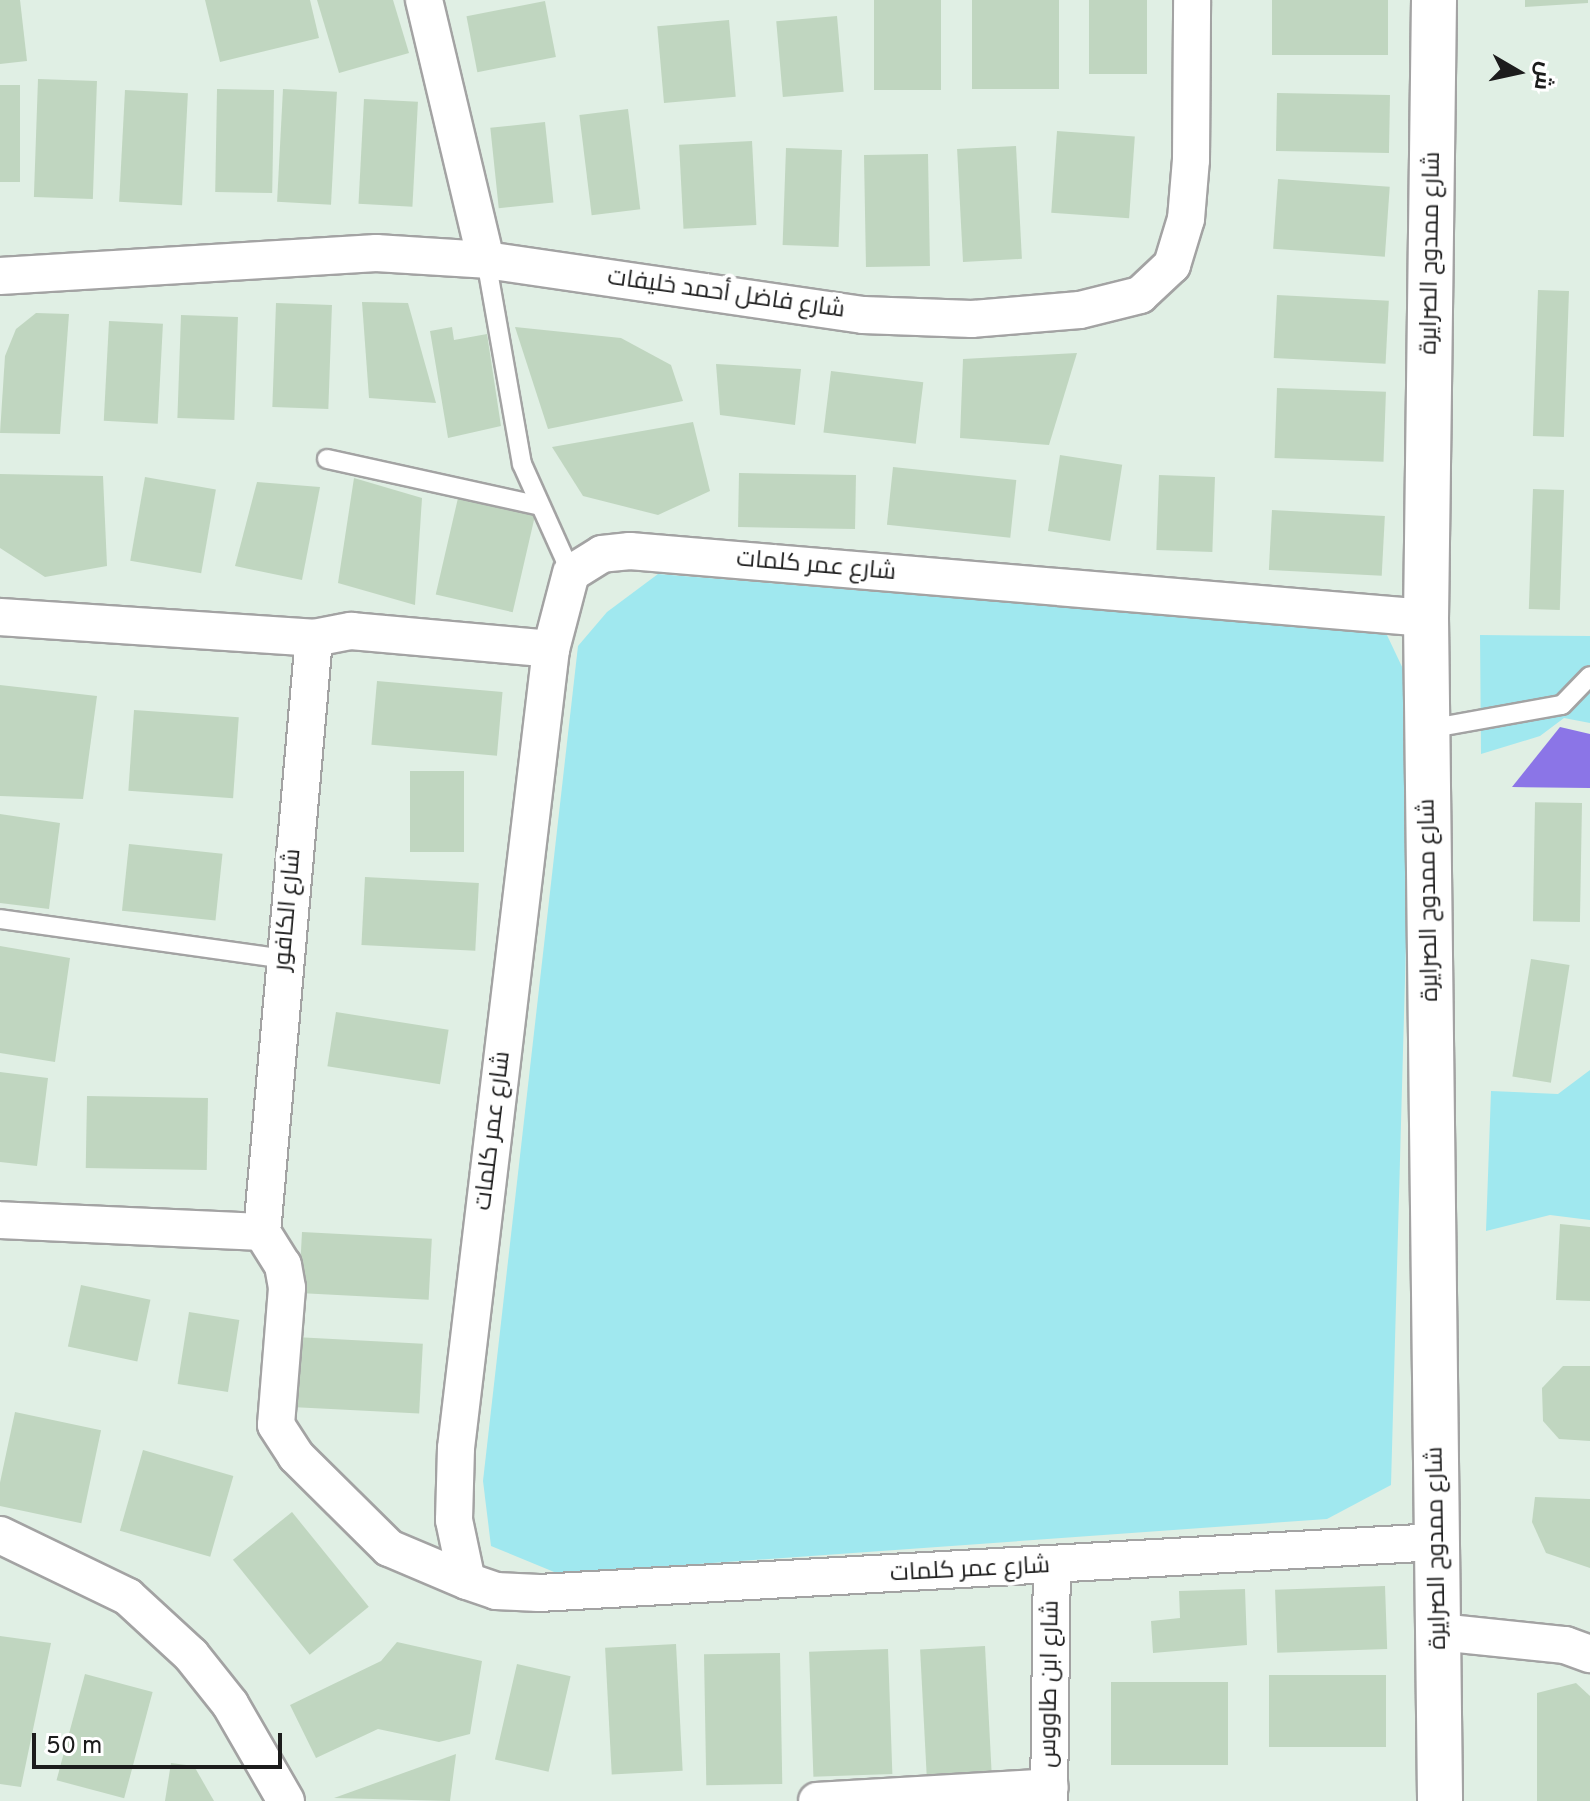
<!DOCTYPE html>
<html>
<head>
<meta charset="utf-8">
<style>
  body { margin:0 }
  #map { position:relative; width:1590px; height:1801px; overflow:hidden; background:#e0efe4; font-family:Overpass,Cairo,sans-serif }
  div>[style] { position:absolute }
  .grass>* { inset:0; background:#a0e8ef }
  .pitch>* { inset:0; background:#8b75e7 }
  .building>* { inset:0; background:#c0d6c0; transform-origin:0 0 }
  .roads { filter:drop-shadow(2px 0 #a3a3a3) drop-shadow(-2px 0 #a3a3a3) drop-shadow(0 2px #a3a3a3) drop-shadow(0 -2px #a3a3a3) }
  .service>* { height:18px; margin:-9px; padding:0 9px; transform-origin:9px; border-radius:9px; background:#fff }
  .minor>* { height:36px; margin:-18px; padding:0 18px; transform-origin:18px; border-radius:18px; background:#fff }
  .tertiary>* { height:44px; margin:-22px; padding:0 22px; transform-origin:22px; border-radius:22px; background:#fff }
  span { translate:-50% -50%; white-space:nowrap; text-align:center; line-height:1.15; -webkit-text-stroke:8px #fff; paint-order:stroke }
  .street-label { font-size:24px; color:#1c1c1c }
  .north { position:absolute; left:1478px; top:32px; width:80px; height:80px; -webkit-text-stroke:6px #fff; paint-order:stroke; rotate:99deg; font-size:22px; font-weight:700; line-height:32px; text-align:center; color:#1c1c1c }
  .north::after { content:''; display:block; margin:auto; width:28px; height:36px; background:#1c1c1c; clip-path:polygon(50% 0,100% 100%,50% 72%,0 100%) }
  .scale { position:absolute; left:32px; top:1733px; width:250px; height:36px; box-sizing:border-box; border:4px solid #1c1c1c; border-top:0; padding-left:10px; font-size:24px; line-height:28px; white-space:nowrap; color:#1c1c1c; -webkit-text-stroke:6px #fff; paint-order:stroke }
</style>
</head>
<body>
<div id="map">
  <div class="grass">
    <i style="clip-path:polygon(658px 574px,1386px 633px,1413px 690px,1391px 1485px,1327px 1519px,559px 1574px,491px 1546px,483px 1481px,578px 646px,607px 612px)"></i>
    <i style="clip-path:polygon(1480px 635px,1590px 636px,1590px 723px,1564px 718px,1540px 736px,1481px 754px)"></i>
    <i style="clip-path:polygon(1590px 1070px,1590px 1220px,1550px 1215px,1486px 1231px,1491px 1091px,1558px 1094px)"></i>
  </div>
  <div class="pitch">
    <i style="clip-path:polygon(1560px 727px,1590px 734px,1590px 788px,1512px 787px)"></i>
  </div>
  <div class="building">
    <i style="clip-path:polygon(0 0,20px 0,27px 61px,0 64px)"></i>
    <i style="clip-path:polygon(205px 0,310px 0,319px 38px,220px 62px)"></i>
    <i style="clip-path:polygon(317px 0,393px 0,409px 53px,339px 73px)"></i>
    <i style="left:874px;top:0;width:67px;height:90px"></i>
    <i style="left:1059px;top:0;width:89px;height:87px;rotate:90deg"></i>
    <i style="left:1089px;top:0;width:58px;height:74px"></i>
    <i style="left:1272px;top:0;width:116px;height:55px"></i>
    <i style="clip-path:polygon(1525px 0,1588px 0,1588px 3px,1525px 7px)"></i>
    <i style="left:545px;top:1px;width:57px;height:80px;rotate:79deg"></i>
    <i style="left:837px;top:16px;width:76px;height:61px;rotate:85deg"></i>
    <i style="left:729px;top:20px;width:77px;height:72px;rotate:85deg"></i>
    <i style="left:38px;top:79px;width:59px;height:118px;rotate:2deg"></i>
    <i style="left:0;top:85px;width:20px;height:97px"></i>
    <i style="left:283px;top:89px;width:54px;height:113px;rotate:3deg"></i>
    <i style="left:125px;top:90px;width:63px;height:112px;rotate:3deg"></i>
    <i style="left:274px;top:90px;width:103px;height:57px;rotate:91deg"></i>
    <i style="left:1277px;top:93px;width:113px;height:58px;rotate:1deg"></i>
    <i style="left:364px;top:99px;width:54px;height:105px;rotate:3deg"></i>
    <i style="left:628px;top:109px;width:101px;height:49px;rotate:83deg"></i>
    <i style="left:545px;top:122px;width:81px;height:55px;rotate:84deg"></i>
    <i style="left:1057px;top:131px;width:78px;height:82px;rotate:4deg"></i>
    <i style="left:752px;top:141px;width:84px;height:73px;rotate:87deg"></i>
    <i style="left:1016px;top:146px;width:113px;height:59px;rotate:87deg"></i>
    <i style="left:786px;top:148px;width:56px;height:97px;rotate:2deg"></i>
    <i style="left:928px;top:154px;width:112px;height:64px;rotate:89deg"></i>
    <i style="left:1278px;top:179px;width:112px;height:70px;rotate:4deg"></i>
    <i style="left:1538px;top:290px;width:31px;height:146px;rotate:2deg"></i>
    <i style="left:1277px;top:295px;width:112px;height:63px;rotate:3deg"></i>
    <i style="clip-path:polygon(362px 302px,408px 303px,436px 403px,369px 398px)"></i>
    <i style="left:276px;top:303px;width:56px;height:104px;rotate:2deg"></i>
    <i style="clip-path:polygon(36px 313px,69px 314px,60px 434px,0 433px,5px 356px,16px 329px)"></i>
    <i style="left:181px;top:315px;width:57px;height:103px;rotate:2deg"></i>
    <i style="left:109px;top:321px;width:54px;height:100px;rotate:3deg"></i>
    <i style="clip-path:polygon(452px 327px,454px 340px,487px 334px,501px 426px,448px 438px,430px 331px)"></i>
    <i style="clip-path:polygon(515px 327px,621px 338px,671px 365px,683px 401px,548px 429px)"></i>
    <i style="clip-path:polygon(1077px 353px,1049px 445px,960px 438px,963px 359px)"></i>
    <i style="clip-path:polygon(716px 364px,801px 369px,795px 425px,720px 415px)"></i>
    <i style="left:831px;top:371px;width:93px;height:62px;rotate:7deg"></i>
    <i style="left:1277px;top:388px;width:109px;height:70px;rotate:2deg"></i>
    <i style="clip-path:polygon(693px 422px,710px 491px,658px 515px,583px 496px,552px 447px)"></i>
    <i style="left:1060px;top:455px;width:63px;height:77px;rotate:9deg"></i>
    <i style="left:893px;top:467px;width:124px;height:58px;rotate:6deg"></i>
    <i style="left:739px;top:473px;width:117px;height:54px;rotate:1deg"></i>
    <i style="clip-path:polygon(0 474px,103px 476px,107px 566px,45px 577px,0 548px)"></i>
    <i style="left:1159px;top:475px;width:56px;height:75px;rotate:2deg"></i>
    <i style="left:145px;top:477px;width:72px;height:85px;rotate:10deg"></i>
    <i style="clip-path:polygon(354px 478px,422px 498px,415px 605px,338px 583px)"></i>
    <i style="clip-path:polygon(257px 482px,320px 487px,302px 580px,235px 566px)"></i>
    <i style="left:1533px;top:489px;width:31px;height:120px;rotate:2deg"></i>
    <i style="left:458px;top:498px;width:79px;height:99px;rotate:13deg"></i>
    <i style="left:1272px;top:510px;width:113px;height:60px;rotate:3deg"></i>
    <i style="left:377px;top:681px;width:126px;height:64px;rotate:5deg"></i>
    <i style="clip-path:polygon(0 685px,97px 696px,83px 799px,0 796px)"></i>
    <i style="left:134px;top:710px;width:105px;height:81px;rotate:4deg"></i>
    <i style="left:410px;top:771px;width:54px;height:81px"></i>
    <i style="left:1582px;top:803px;width:119px;height:47px;rotate:91deg"></i>
    <i style="clip-path:polygon(0 814px,60px 823px,49px 909px,0 903px)"></i>
    <i style="left:129px;top:844px;width:94px;height:67px;rotate:6deg"></i>
    <i style="left:365px;top:877px;width:114px;height:68px;rotate:3deg"></i>
    <i style="clip-path:polygon(0 946px,70px 958px,55px 1062px,0 1053px)"></i>
    <i style="left:1531px;top:959px;width:39px;height:119px;rotate:9deg"></i>
    <i style="left:336px;top:1012px;width:114px;height:55px;rotate:9deg"></i>
    <i style="clip-path:polygon(0 1072px,48px 1078px,37px 1166px,0 1162px)"></i>
    <i style="left:87px;top:1096px;width:121px;height:72px;rotate:1deg"></i>
    <i style="clip-path:polygon(1560px 1224px,1590px 1227px,1590px 1301px,1556px 1300px)"></i>
    <i style="left:302px;top:1232px;width:130px;height:61px;rotate:3deg"></i>
    <i style="left:81px;top:1285px;width:71px;height:63px;rotate:12deg"></i>
    <i style="left:189px;top:1312px;width:51px;height:73px;rotate:9deg"></i>
    <i style="left:295px;top:1337px;width:128px;height:70px;rotate:3deg"></i>
    <i style="clip-path:polygon(1563px 1366px,1590px 1366px,1590px 1441px,1559px 1439px,1543px 1421px,1542px 1388px)"></i>
    <i style="left:15px;top:1412px;width:88px;height:95px;rotate:12deg"></i>
    <i style="left:143px;top:1450px;width:94px;height:84px;rotate:16deg"></i>
    <i style="clip-path:polygon(1535px 1497px,1590px 1499px,1590px 1568px,1546px 1553px,1532px 1522px)"></i>
    <i style="left:292px;top:1512px;width:122px;height:76px;rotate:51deg"></i>
    <i style="left:1385px;top:1586px;width:63px;height:110px;rotate:88deg"></i>
    <i style="clip-path:polygon(1245px 1589px,1247px 1645px,1153px 1653px,1151px 1621px,1180px 1618px,1179px 1591px)"></i>
    <i style="clip-path:polygon(0 1636px,51px 1643px,21px 1787px,0 1784px)"></i>
    <i style="clip-path:polygon(397px 1642px,482px 1661px,470px 1734px,439px 1742px,378px 1729px,316px 1758px,290px 1705px,381px 1661px)"></i>
    <i style="left:676px;top:1644px;width:127px;height:71px;rotate:87deg"></i>
    <i style="left:985px;top:1646px;width:129px;height:65px;rotate:87deg"></i>
    <i style="left:888px;top:1649px;width:125px;height:79px;rotate:88deg"></i>
    <i style="left:780px;top:1653px;width:131px;height:76px;rotate:89deg"></i>
    <i style="left:517px;top:1664px;width:55px;height:98px;rotate:13deg"></i>
    <i style="left:85px;top:1674px;width:70px;height:110px;rotate:15deg"></i>
    <i style="left:1269px;top:1675px;width:117px;height:72px"></i>
    <i style="left:1228px;top:1682px;width:83px;height:117px;rotate:90deg"></i>
    <i style="clip-path:polygon(1576px 1683px,1590px 1696px,1590px 1801px,1537px 1801px,1537px 1693px)"></i>
    <i style="clip-path:polygon(456px 1754px,450px 1801px,334px 1798px)"></i>
    <i style="clip-path:polygon(171px 1763px,194px 1766px,214px 1801px,165px 1801px)"></i>
  </div>
  <div class="roads">
    <div class="service">
      <i style="left:486px;top:260px;width:207px;rotate:80deg"></i>
      <i style="left:522px;top:464px;width:120px;rotate:65.8deg"></i>
      <i style="left:327px;top:459px;width:218px;rotate:12.4deg"></i>
      <i style="left:1428px;top:729px;width:136px;rotate:-10.2deg"></i>
      <i style="left:1562px;top:705px;width:40px;rotate:-46deg"></i>
      <i style="left:0;top:919px;width:287px;rotate:8deg"></i>
    </div>
    <div class="minor">
      <i style="left:424px;top:0;width:267px;rotate:76.6deg"></i>
      <i style="left:0;top:276px;width:377px;rotate:-3.5deg"></i>
      <i style="left:376px;top:253px;width:110px;rotate:3.6deg"></i>
      <i style="left:486px;top:260px;width:381px;rotate:8.3deg"></i>
      <i style="left:863px;top:315px;width:109px;rotate:2.1deg"></i>
      <i style="left:972px;top:319px;width:108px;rotate:-4.8deg"></i>
      <i style="left:1080px;top:310px;width:62px;rotate:-14deg"></i>
      <i style="left:1140px;top:295px;width:44px;rotate:-43.2deg"></i>
      <i style="left:1172px;top:265px;width:48px;rotate:-73.1deg"></i>
      <i style="left:1186px;top:219px;width:59px;rotate:-85.2deg"></i>
      <i style="left:1191px;top:160px;width:160px;rotate:-89.6deg"></i>
      <i style="left:0;top:617px;width:315px;rotate:3.8deg"></i>
      <i style="left:314px;top:638px;width:596px;rotate:95deg"></i>
      <i style="left:262px;top:1232px;width:262px;rotate:-177.4deg"></i>
      <i style="left:1426px;top:618px;width:799px;rotate:-175.19deg"></i>
      <i style="left:630px;top:551px;width:28px;rotate:174deg"></i>
      <i style="left:602px;top:554px;width:36px;rotate:148deg"></i>
      <i style="left:571px;top:573px;width:79px;rotate:104.7deg"></i>
      <i style="left:551px;top:649px;width:805px;rotate:96.78deg"></i>
      <i style="left:456px;top:1448px;width:72px;rotate:91.6deg"></i>
      <i style="left:454px;top:1520px;width:62px;rotate:78deg"></i>
      <i style="left:467px;top:1581px;width:31px;rotate:19deg"></i>
      <i style="left:496px;top:1591px;width:43px;rotate:2.7deg"></i>
      <i style="left:539px;top:1593px;width:900px;rotate:-3.25deg"></i>
      <i style="left:314px;top:638px;width:38px;rotate:-11deg"></i>
      <i style="left:351px;top:631px;width:201px;rotate:5.1deg"></i>
      <i style="left:262px;top:1232px;width:39px;rotate:58deg"></i>
      <i style="left:283px;top:1265px;width:23px;rotate:80deg"></i>
      <i style="left:287px;top:1288px;width:137px;rotate:94.6deg"></i>
      <i style="left:276px;top:1425px;width:37px;rotate:57deg"></i>
      <i style="left:296px;top:1456px;width:131px;rotate:44.7deg"></i>
      <i style="left:389px;top:1548px;width:85px;rotate:22.9deg"></i>
      <i style="left:0;top:1535px;width:142px;rotate:25.8deg"></i>
      <i style="left:128px;top:1597px;width:86px;rotate:42.6deg"></i>
      <i style="left:191px;top:1655px;width:63px;rotate:51.5deg"></i>
      <i style="left:230px;top:1704px;width:112px;rotate:60deg"></i>
      <i style="left:1439px;top:1632px;width:127px;rotate:5.9deg"></i>
      <i style="left:1565px;top:1645px;width:27px;rotate:20deg"></i>
      <i style="left:817px;top:1801px;width:233px;rotate:-3.4deg"></i>
      <i style="left:1049px;top:1801px;width:234px;rotate:-89.3deg"></i>
    </div>
    <div class="tertiary">
      <i style="left:1434px;top:0;width:618px;rotate:90.74deg"></i>
      <i style="left:1426px;top:618px;width:1183px;rotate:89.32deg"></i>
    </div>
  </div>
  <div class="street-label">
    <span style="left:1432px;top:253px;rotate:-89deg">شارع ممدوح الصرايرة</span>
    <span style="left:726px;top:295px;rotate:8deg">شارع فاضل أحمد خليفات</span>
    <span style="left:816px;top:567px;rotate:5deg">شارع عمر كلمات</span>
    <span style="left:1430px;top:900px;rotate:-91deg">شارع ممدوح الصرايرة</span>
    <span style="left:289px;top:910px;rotate:-85deg">شارع الكافور</span>
    <span style="left:494px;top:1131px;rotate:-83deg">شارع عمر كلمات</span>
    <span style="left:1438px;top:1548px;rotate:-91deg">شارع ممدوح الصرايرة</span>
    <span style="left:970px;top:1571px;rotate:-3deg">شارع عمر كلمات</span>
    <span style="left:1051px;top:1684px;rotate:-89deg">شارع ابن طاووس</span>
  </div>
  <div class="north">ش</div>
  <div class="scale">50 m</div>
</div>
</body>
</html>
